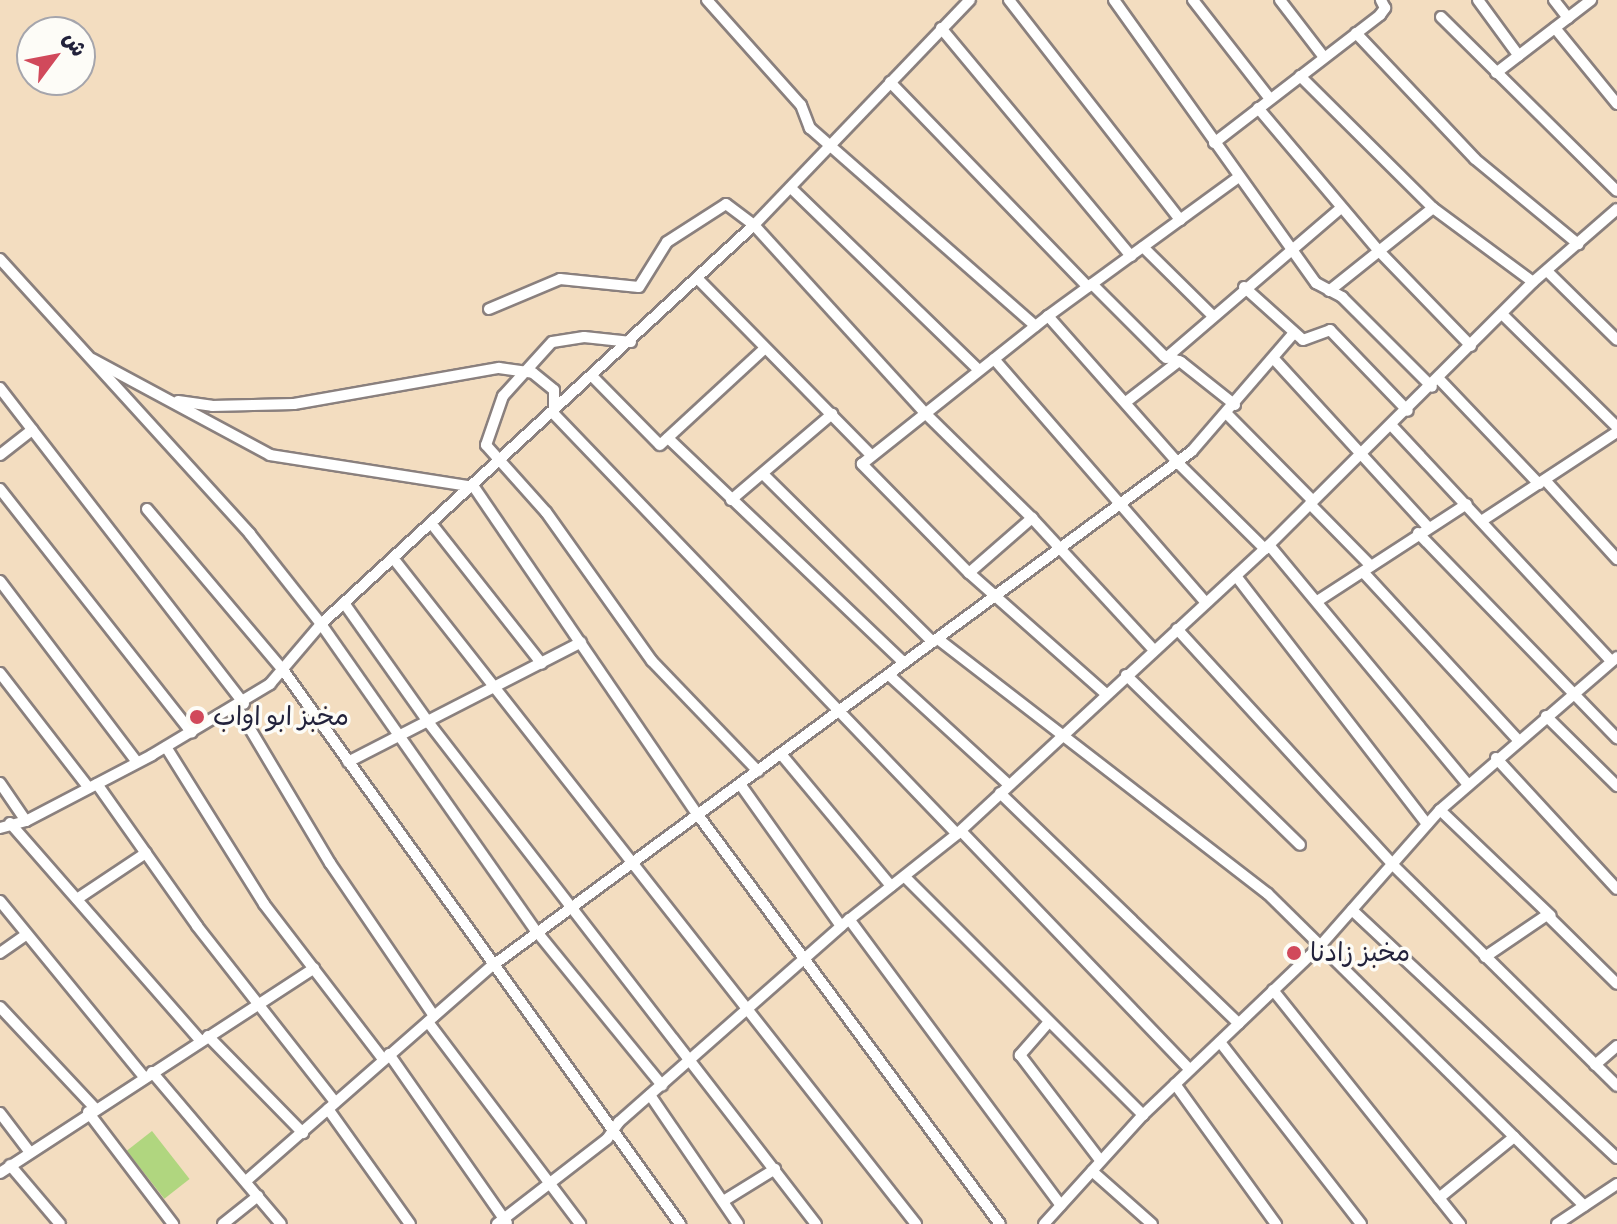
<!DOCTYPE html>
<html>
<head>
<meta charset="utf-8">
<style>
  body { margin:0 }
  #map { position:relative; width:1617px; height:1224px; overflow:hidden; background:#f3ddc0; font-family:Itim,"Playpen Sans Arabic",sans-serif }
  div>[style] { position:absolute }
  .green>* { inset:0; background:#b0d67f; transform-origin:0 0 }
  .roads { filter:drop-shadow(2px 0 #8a807e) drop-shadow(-2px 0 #8a807e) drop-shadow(0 2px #8a807e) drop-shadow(0 -2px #8a807e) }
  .street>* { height:10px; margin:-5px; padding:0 5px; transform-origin:5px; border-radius:5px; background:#fff }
  .dots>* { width:22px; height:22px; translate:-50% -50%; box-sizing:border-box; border:4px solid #fdfcf7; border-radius:50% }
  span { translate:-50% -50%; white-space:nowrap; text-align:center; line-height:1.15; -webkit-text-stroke:7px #fdfcf7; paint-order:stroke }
  .poi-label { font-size:26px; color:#22223b }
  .left { translate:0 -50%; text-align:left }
  .north { position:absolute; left:16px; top:16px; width:80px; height:80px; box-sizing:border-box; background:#fdfcf7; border:2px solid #a5a5ac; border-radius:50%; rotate:58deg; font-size:22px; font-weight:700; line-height:32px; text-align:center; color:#22223b }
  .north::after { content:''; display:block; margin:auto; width:28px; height:36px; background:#d1495b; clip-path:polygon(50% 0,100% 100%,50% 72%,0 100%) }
</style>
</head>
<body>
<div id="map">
  <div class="green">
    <i style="left:152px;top:1131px;width:61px;height:32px;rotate:52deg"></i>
  </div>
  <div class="roads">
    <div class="street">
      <i style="left:707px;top:0;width:141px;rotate:48.2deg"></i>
      <i style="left:801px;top:105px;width:25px;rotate:69deg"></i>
      <i style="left:810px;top:128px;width:300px;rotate:41.3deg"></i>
      <i style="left:1009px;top:0;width:279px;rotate:52.1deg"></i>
      <i style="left:1114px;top:0;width:348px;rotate:54.5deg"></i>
      <i style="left:1316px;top:283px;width:30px;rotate:28deg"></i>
      <i style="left:1342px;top:297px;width:127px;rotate:45deg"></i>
      <i style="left:1193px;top:0;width:125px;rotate:52.1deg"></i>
      <i style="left:1280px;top:0;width:71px;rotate:52.5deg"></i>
      <i style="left:1478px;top:0;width:69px;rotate:53.8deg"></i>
      <i style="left:1554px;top:0;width:23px;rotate:52deg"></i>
      <i style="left:1441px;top:17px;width:247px;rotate:44.7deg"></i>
      <i style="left:941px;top:28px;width:297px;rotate:50.2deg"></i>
      <i style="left:1555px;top:28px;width:98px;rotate:50.8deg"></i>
      <i style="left:1356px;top:33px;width:173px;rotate:46.6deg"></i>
      <i style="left:1475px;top:159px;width:134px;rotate:39.5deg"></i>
      <i style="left:1496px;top:73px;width:120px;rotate:-37.5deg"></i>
      <i style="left:1300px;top:76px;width:187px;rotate:44.8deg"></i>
      <i style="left:1433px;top:208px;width:124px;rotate:36.5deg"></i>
      <i style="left:890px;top:82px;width:285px;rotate:46deg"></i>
      <i style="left:1258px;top:108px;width:185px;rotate:49.8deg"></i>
      <i style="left:1377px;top:249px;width:135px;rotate:45.9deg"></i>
      <i style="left:1214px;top:143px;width:210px;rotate:-37.6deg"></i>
      <i style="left:1380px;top:15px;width:9px;rotate:-54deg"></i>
      <i style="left:1385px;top:8px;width:9px;rotate:-117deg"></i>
      <i style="left:791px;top:188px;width:262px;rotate:44.1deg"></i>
      <i style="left:1143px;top:247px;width:95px;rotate:44.6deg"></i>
      <i style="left:0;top:259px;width:372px;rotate:47.7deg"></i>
      <i style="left:250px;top:534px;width:115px;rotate:51.7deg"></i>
      <i style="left:321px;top:624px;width:376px;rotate:55deg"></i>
      <i style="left:537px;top:932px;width:198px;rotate:50.8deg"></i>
      <i style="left:1547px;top:271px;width:98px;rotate:44.6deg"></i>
      <i style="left:698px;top:279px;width:245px;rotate:45.5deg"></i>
      <i style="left:1092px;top:284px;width:102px;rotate:45deg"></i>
      <i style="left:1164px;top:356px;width:18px;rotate:19deg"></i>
      <i style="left:1181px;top:362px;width:69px;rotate:38.5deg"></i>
      <i style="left:1244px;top:287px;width:79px;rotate:41.9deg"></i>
      <i style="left:1303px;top:340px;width:29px;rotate:-20deg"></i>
      <i style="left:1330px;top:330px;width:112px;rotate:46.1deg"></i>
      <i style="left:1329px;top:291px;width:133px;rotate:-38.6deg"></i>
      <i style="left:489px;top:309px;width:77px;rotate:-22.9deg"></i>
      <i style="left:560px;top:279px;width:79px;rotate:5.8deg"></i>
      <i style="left:639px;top:287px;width:53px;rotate:-58.1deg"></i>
      <i style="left:667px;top:242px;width:70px;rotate:-32.8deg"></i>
      <i style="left:726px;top:204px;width:35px;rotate:37deg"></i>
      <i style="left:754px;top:225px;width:254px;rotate:47.7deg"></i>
      <i style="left:925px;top:413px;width:150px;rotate:44.5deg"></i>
      <i style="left:1032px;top:518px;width:180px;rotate:47.3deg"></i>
      <i style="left:1502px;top:314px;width:161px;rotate:44.5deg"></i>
      <i style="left:1048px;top:316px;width:195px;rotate:48.5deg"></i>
      <i style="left:1177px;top:462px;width:124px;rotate:44.7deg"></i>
      <i style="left:631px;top:342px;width:47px;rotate:-173.9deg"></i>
      <i style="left:584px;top:337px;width:32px;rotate:171deg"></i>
      <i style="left:552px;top:342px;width:73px;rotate:132.2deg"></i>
      <i style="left:503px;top:396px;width:52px;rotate:109.1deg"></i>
      <i style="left:486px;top:445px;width:90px;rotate:48.2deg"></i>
      <i style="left:546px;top:512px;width:183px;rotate:54.6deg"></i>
      <i style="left:652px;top:661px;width:153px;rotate:46.1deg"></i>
      <i style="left:1166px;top:358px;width:230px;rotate:-40.6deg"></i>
      <i style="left:92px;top:359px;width:202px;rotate:28.3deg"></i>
      <i style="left:270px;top:455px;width:206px;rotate:8.9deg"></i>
      <i style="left:474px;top:487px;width:397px;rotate:55.7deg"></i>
      <i style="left:698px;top:815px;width:508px;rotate:53.56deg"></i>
      <i style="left:994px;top:359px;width:323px;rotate:49deg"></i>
      <i style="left:1274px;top:359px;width:228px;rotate:47.5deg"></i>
      <i style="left:593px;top:377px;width:95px;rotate:45.4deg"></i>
      <i style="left:660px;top:445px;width:142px;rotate:-42.7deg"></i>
      <i style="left:1439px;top:379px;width:145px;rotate:46.4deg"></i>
      <i style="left:0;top:388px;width:399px;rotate:52.3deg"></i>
      <i style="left:178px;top:401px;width:34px;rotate:8deg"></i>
      <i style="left:212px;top:406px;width:82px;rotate:-1.4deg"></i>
      <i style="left:294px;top:404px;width:208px;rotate:-10deg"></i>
      <i style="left:499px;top:368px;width:34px;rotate:8deg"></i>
      <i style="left:533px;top:373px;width:27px;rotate:39deg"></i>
      <i style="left:554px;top:390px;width:24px;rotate:90deg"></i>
      <i style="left:554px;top:414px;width:582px;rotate:46.18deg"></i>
      <i style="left:1126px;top:402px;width:67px;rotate:-37.7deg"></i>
      <i style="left:1227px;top:414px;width:122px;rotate:45.3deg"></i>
      <i style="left:1392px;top:426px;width:321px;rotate:47deg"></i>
      <i style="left:668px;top:438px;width:326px;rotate:43.6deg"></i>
      <i style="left:0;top:455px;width:41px;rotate:-38deg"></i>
      <i style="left:763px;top:474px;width:239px;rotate:44.7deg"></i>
      <i style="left:1545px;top:480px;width:107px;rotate:47.7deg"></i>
      <i style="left:0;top:489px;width:310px;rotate:51.8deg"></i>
      <i style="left:731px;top:500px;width:133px;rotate:-40.4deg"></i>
      <i style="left:1310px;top:504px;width:87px;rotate:45.5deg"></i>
      <i style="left:147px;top:509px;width:211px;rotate:49.8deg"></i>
      <i style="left:283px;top:670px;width:682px;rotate:54.37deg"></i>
      <i style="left:1483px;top:520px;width:160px;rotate:-33.3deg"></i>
      <i style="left:431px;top:523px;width:179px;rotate:51.8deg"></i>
      <i style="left:1418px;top:533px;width:286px;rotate:45.9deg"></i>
      <i style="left:1269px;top:545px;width:312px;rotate:50.3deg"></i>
      <i style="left:393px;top:558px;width:847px;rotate:51.86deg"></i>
      <i style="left:969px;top:573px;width:84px;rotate:-41.1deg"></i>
      <i style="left:1364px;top:573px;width:227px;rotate:47.3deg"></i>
      <i style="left:1236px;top:576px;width:313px;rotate:52.4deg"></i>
      <i style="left:0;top:581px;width:227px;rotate:52.9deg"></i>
      <i style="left:1319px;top:600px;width:176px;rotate:-33deg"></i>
      <i style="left:344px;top:603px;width:147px;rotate:54.7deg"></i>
      <i style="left:429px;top:723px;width:633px;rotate:52.32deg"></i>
      <i style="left:1177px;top:629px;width:319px;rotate:47.5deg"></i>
      <i style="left:1392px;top:864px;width:316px;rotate:44.6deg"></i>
      <i style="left:938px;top:639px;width:417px;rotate:37.7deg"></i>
      <i style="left:1268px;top:894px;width:444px;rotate:44.6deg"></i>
      <i style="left:0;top:673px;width:145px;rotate:52.3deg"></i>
      <i style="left:889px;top:675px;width:163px;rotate:42.5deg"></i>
      <i style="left:1126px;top:675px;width:243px;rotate:44.3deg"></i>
      <i style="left:1106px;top:694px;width:183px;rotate:-138.5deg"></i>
      <i style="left:969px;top:573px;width:153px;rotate:-134.5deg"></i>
      <i style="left:862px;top:464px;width:238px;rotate:-38.5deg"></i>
      <i style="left:1048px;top:316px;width:234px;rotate:-36.1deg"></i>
      <i style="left:237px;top:707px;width:182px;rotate:59.2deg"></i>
      <i style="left:330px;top:863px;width:185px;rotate:55.8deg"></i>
      <i style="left:1546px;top:716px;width:100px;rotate:44.6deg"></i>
      <i style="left:166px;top:747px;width:185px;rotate:58deg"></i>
      <i style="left:264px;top:904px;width:195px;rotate:52.5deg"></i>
      <i style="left:781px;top:754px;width:172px;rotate:50.2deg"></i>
      <i style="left:1496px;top:758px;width:178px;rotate:47.3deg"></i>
      <i style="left:348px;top:762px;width:262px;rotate:-27.2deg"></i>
      <i style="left:0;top:783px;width:46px;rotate:55.6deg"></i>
      <i style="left:97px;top:784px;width:174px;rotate:54.8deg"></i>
      <i style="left:197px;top:926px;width:224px;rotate:51.9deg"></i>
      <i style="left:740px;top:784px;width:174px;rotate:54.6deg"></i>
      <i style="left:1000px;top:793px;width:332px;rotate:44deg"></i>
      <i style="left:1440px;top:810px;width:153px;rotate:43.7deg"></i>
      <i style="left:10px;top:823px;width:290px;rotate:48.8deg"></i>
      <i style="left:0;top:828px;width:27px;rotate:-15deg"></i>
      <i style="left:26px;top:821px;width:142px;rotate:-27.6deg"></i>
      <i style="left:152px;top:755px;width:138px;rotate:-31deg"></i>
      <i style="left:270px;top:684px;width:79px;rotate:-49.6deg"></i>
      <i style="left:321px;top:624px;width:589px;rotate:-42.66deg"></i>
      <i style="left:754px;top:225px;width:312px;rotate:-46.2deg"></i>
      <i style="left:961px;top:831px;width:330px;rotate:46.2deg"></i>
      <i style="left:905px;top:877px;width:337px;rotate:45deg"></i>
      <i style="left:77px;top:899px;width:83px;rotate:-33.7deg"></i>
      <i style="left:0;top:901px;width:227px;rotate:50.7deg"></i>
      <i style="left:1352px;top:910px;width:363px;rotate:43.1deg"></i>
      <i style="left:849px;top:919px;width:356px;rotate:53.5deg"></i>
      <i style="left:0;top:953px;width:32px;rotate:-35deg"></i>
      <i style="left:1485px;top:957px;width:75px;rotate:-34.1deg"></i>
      <i style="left:1547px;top:915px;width:98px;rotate:44.6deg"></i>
      <i style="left:1273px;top:990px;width:300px;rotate:51.4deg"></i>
      <i style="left:0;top:1007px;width:139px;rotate:46.8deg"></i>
      <i style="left:428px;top:1022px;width:253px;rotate:53deg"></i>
      <i style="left:1048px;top:1023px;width:43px;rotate:131.2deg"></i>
      <i style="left:1020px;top:1055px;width:132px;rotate:52.7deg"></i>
      <i style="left:208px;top:1036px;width:136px;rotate:45.6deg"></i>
      <i style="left:1220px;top:1042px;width:230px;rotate:52.2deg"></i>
      <i style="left:389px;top:1054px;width:206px;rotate:55.1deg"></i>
      <i style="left:1595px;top:1065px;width:29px;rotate:-41deg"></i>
      <i style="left:152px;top:1072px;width:199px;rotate:49.7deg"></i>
      <i style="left:1175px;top:1084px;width:173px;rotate:54.2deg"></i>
      <i style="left:650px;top:1095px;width:156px;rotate:55.7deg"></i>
      <i style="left:328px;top:1109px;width:141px;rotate:54.5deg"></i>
      <i style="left:88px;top:1112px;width:141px;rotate:52.8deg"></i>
      <i style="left:0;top:1113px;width:48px;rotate:52.7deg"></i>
      <i style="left:10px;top:1165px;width:77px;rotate:49.7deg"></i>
      <i style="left:1092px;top:1171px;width:80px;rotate:41.5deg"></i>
      <i style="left:0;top:1173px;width:375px;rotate:-33.1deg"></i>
      <i style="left:246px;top:1181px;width:327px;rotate:-41.2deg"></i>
      <i style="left:492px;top:966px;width:869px;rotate:-36.34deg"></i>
      <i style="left:1192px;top:451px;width:156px;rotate:-49.2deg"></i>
      <i style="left:1439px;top:1198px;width:97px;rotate:-39.1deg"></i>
      <i style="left:725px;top:1200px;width:59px;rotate:-31.8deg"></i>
      <i style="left:223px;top:1224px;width:45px;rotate:-38.7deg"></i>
      <i style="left:497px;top:1224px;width:139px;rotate:-37.7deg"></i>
      <i style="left:607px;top:1139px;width:21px;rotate:-55deg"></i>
      <i style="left:619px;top:1122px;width:296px;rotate:-41.4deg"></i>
      <i style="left:841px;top:926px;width:148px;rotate:-38.4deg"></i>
      <i style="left:957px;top:834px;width:420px;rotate:-42.8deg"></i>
      <i style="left:1265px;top:549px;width:378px;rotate:-44.9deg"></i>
      <i style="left:1533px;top:282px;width:111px;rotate:-41deg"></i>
      <i style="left:1044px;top:1224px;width:147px;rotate:-47.8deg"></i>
      <i style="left:1143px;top:1115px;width:245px;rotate:-43.7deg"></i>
      <i style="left:1320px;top:946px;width:181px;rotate:-48.6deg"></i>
      <i style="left:1440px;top:810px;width:234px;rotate:-40.8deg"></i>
      <i style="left:1557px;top:1224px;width:72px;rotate:-33.7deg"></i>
    </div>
  </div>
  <div class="dots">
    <i style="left:197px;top:717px;background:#d1495b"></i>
    <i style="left:1294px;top:953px;background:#d1495b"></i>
  </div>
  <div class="poi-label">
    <span class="left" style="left:213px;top:717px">مخبز ابو اواب</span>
    <span class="left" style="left:1310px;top:953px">مخبز زادنا</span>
  </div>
  <div class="north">ش</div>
</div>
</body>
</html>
